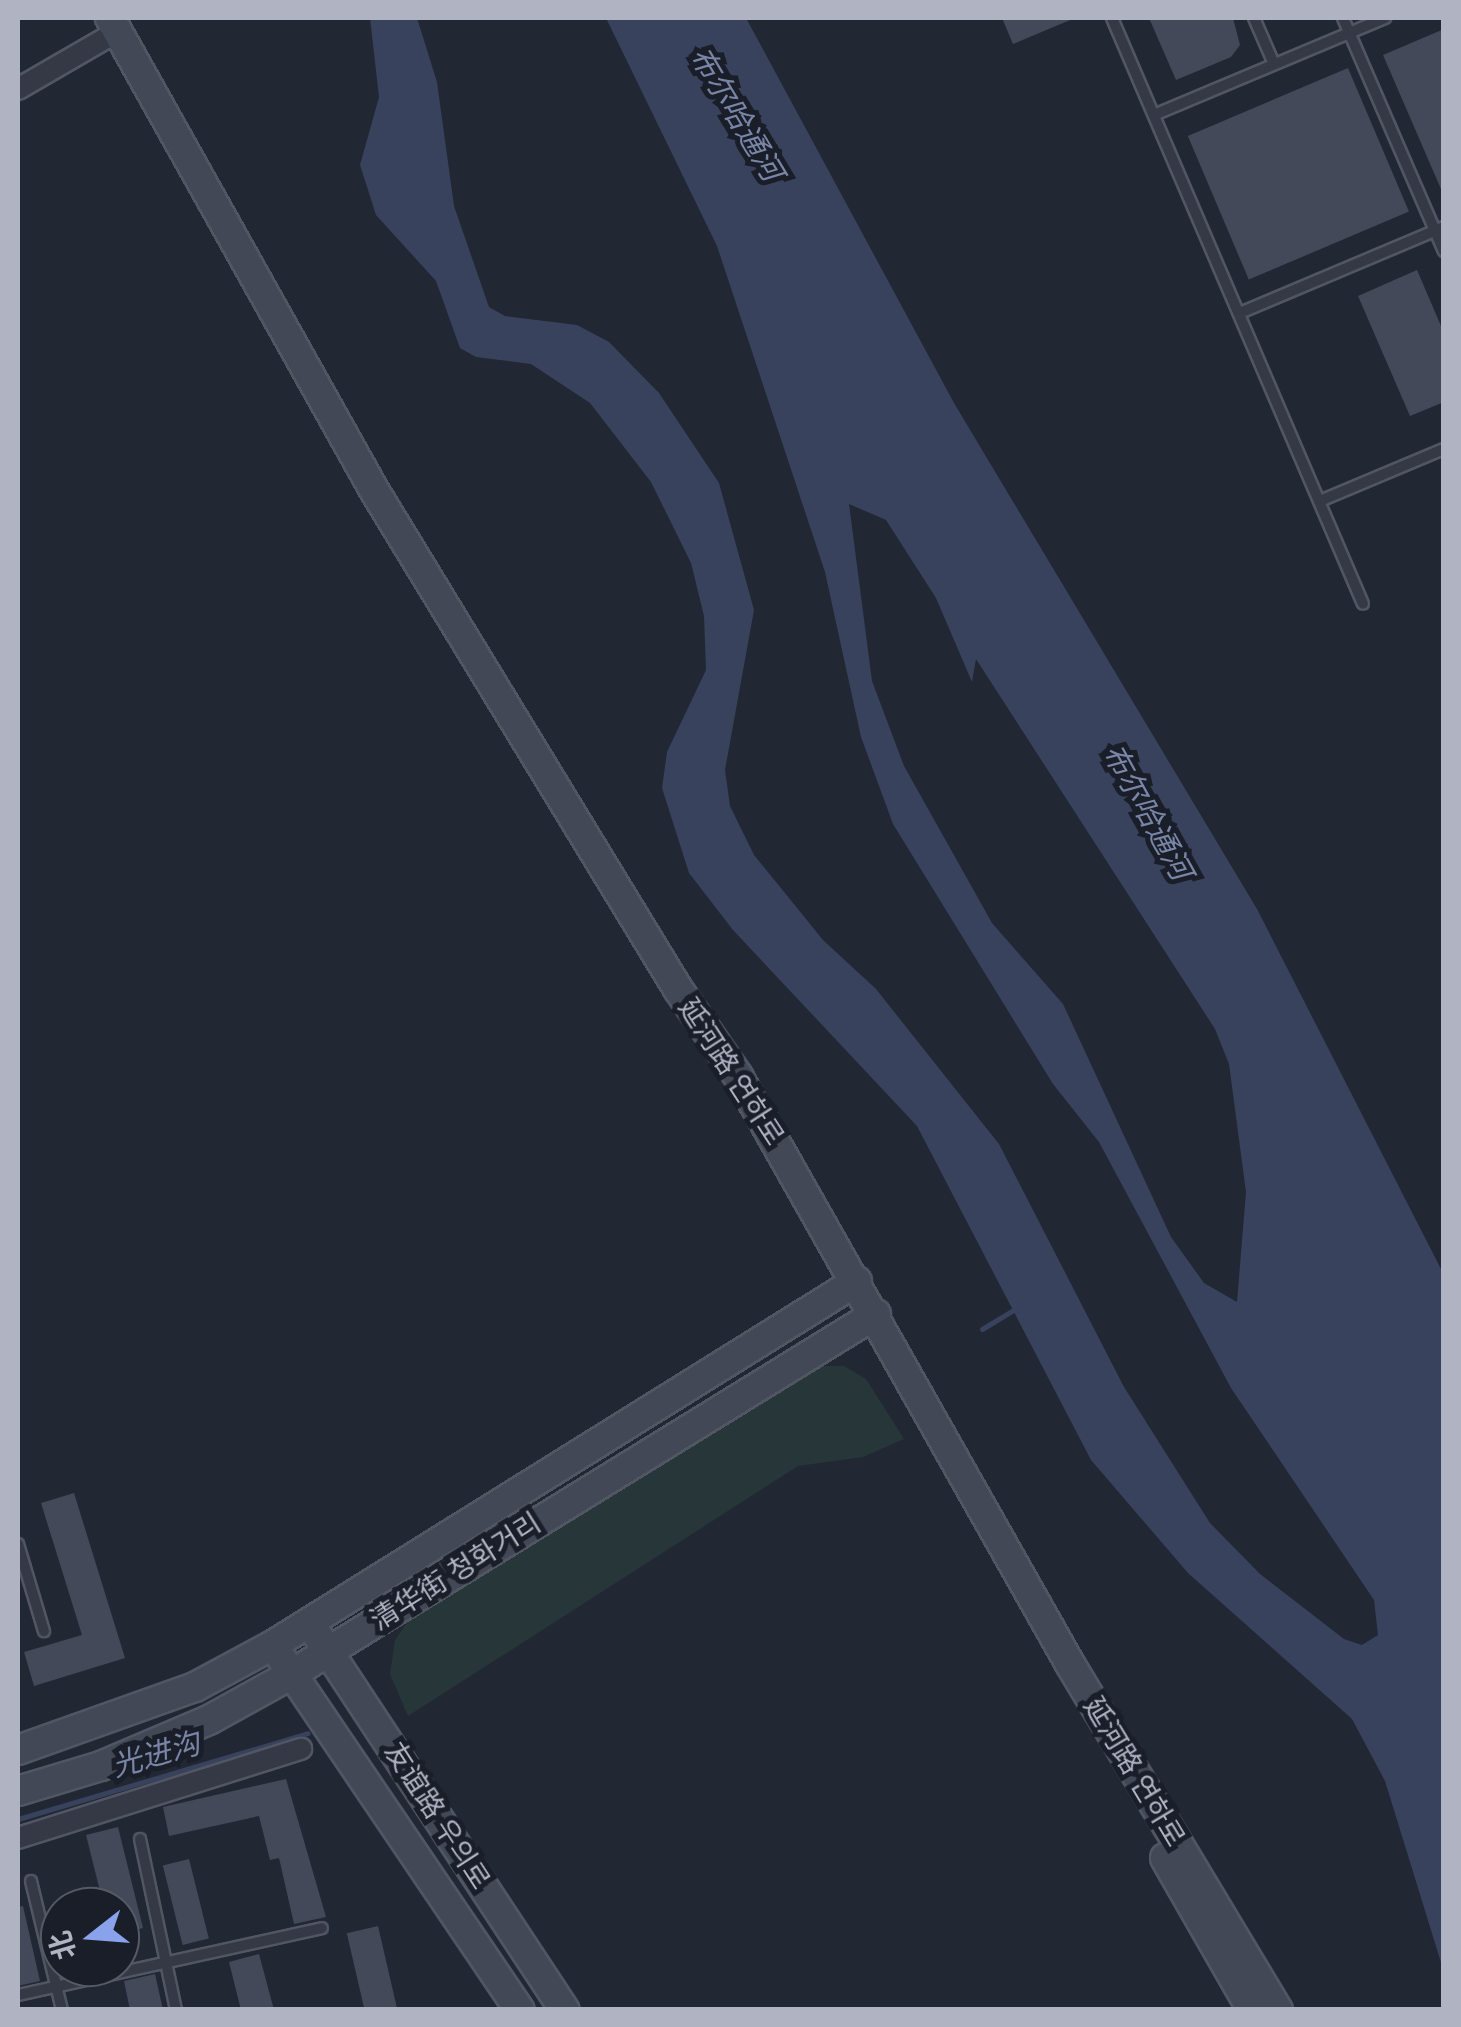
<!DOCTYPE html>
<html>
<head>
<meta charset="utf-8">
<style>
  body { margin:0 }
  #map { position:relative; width:1461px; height:2027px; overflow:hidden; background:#222734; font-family:Raleway,"Noto Sans SC","Noto Sans KR",sans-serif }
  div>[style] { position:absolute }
  .green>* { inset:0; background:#273639 }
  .water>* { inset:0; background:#38425c }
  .stream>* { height:5px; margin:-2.5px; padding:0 2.5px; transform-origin:2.5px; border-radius:2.5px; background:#38425c }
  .building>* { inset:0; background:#434959; transform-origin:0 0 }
  .roads { filter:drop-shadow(2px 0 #525663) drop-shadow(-2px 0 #525663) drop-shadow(0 2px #525663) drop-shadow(0 -2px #525663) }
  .lane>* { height:10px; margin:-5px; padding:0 5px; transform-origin:5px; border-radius:5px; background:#353945 }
  .street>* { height:20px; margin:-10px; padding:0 10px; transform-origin:10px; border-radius:10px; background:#353945 }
  .secondary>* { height:28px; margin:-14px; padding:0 14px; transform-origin:14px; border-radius:14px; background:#434857 }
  span { translate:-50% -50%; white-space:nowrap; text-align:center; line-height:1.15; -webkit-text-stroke:10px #1a1e29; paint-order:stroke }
  .street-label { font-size:28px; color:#afb3c2 }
  .water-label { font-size:30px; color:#7a86a8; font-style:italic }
  .frame { position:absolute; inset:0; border:20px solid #afb3c2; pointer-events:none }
  .north { position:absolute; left:40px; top:1887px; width:100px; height:100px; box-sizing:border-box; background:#1a1e29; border:2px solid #565a66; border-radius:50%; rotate:253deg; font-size:28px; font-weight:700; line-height:40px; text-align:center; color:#afb3c2 }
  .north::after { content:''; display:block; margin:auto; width:35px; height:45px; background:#8aa1ec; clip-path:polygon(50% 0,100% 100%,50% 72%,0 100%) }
</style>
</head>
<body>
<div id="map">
  <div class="green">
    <i style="clip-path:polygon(819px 1366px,844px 1366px,866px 1379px,904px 1439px,863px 1457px,798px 1466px,408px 1716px,390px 1674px,395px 1640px,412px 1615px,789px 1378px)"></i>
  </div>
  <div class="water">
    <i style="clip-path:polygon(evenodd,370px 18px,417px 18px,437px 82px,454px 206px,489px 307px,505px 316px,577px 325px,609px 342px,659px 393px,719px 483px,754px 610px,725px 770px,730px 806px,754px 855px,823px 940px,876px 989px,999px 1144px,1124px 1387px,1210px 1523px,1260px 1574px,1344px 1639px,1362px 1645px,1378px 1635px,1374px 1600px,1231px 1388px,1099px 1142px,1053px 1084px,893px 824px,861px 737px,825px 572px,717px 246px,606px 18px,746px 18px,954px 403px,1257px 909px,1443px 1273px,1443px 1969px,1385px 1781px,1352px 1719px,1188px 1573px,1091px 1460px,917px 1126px,733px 930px,689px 873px,662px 788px,667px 752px,706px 670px,704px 616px,691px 563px,651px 482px,590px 403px,531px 364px,476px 357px,460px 348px,436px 281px,376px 215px,360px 165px,379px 97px,370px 18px,849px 504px,886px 520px,936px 598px,972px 682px,976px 659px,1215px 1029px,1229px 1064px,1246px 1192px,1237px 1302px,1204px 1283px,1171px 1237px,1063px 1004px,992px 923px,904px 766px,872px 681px,849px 504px)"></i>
  </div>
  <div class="stream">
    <i style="left:982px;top:1329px;width:37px;rotate:-31deg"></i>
    <i style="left:18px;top:1819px;width:302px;rotate:-16.5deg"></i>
  </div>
  <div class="building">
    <i style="clip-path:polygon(1002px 18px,1075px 18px,1013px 44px)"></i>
    <i style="clip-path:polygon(1149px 18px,1233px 18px,1240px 45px,1231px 57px,1176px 80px)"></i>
    <i style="clip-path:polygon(1444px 29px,1444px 196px,1383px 55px)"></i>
    <i style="left:1348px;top:68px;width:156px;height:174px;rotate:67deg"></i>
    <i style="clip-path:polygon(1417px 270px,1444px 333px,1444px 402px,1410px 416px,1358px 296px)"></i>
    <i style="clip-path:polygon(74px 1493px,125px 1658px,34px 1686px,24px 1652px,82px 1635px,41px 1503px)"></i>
    <i style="clip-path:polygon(286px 1779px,326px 1917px,294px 1924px,279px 1858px,270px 1860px,259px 1816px,169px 1836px,163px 1807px)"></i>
    <i style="clip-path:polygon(118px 1827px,143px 1928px,120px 1934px,120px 1907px,104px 1907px,86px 1835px)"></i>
    <i style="left:189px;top:1859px;width:82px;height:27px;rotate:76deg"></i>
    <i style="clip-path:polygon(23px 1906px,40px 1981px,18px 1986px,18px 1907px)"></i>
    <i style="left:378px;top:1926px;width:86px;height:32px;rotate:77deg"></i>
    <i style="clip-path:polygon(259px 1954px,274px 2010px,241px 2010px,229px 1962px)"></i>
    <i style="clip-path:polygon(155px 1974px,163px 2010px,130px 2010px,124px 1981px)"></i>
  </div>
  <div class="roads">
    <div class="lane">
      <i style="left:1112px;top:18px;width:637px;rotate:66.81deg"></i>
      <i style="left:1254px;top:18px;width:50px;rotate:66.5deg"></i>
      <i style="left:1343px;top:18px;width:254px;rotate:66.6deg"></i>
      <i style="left:1154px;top:115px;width:251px;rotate:-22.8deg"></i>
      <i style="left:1240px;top:313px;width:221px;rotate:-22.9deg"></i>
      <i style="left:1320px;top:501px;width:134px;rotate:-22.8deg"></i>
      <i style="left:18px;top:1544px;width:91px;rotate:73.4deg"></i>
      <i style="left:140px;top:1839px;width:175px;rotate:78.1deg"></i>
      <i style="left:31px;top:1881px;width:133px;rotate:76.5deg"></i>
      <i style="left:18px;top:1995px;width:311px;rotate:-12.4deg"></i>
    </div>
    <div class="street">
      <i style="left:18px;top:89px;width:116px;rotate:-30.1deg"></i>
      <i style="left:18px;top:1838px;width:297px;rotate:-17.5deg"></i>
    </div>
    <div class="secondary">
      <i style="left:110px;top:18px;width:541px;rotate:60.78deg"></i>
      <i style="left:374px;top:490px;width:584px;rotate:58.65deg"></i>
      <i style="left:678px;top:989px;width:106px;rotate:55.4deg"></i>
      <i style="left:738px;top:1076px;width:675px;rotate:60.55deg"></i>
      <i style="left:1070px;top:1664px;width:404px;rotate:59deg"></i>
      <i style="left:318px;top:1636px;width:448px;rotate:56.6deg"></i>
      <i style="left:282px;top:1659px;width:424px;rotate:55.9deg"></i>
      <i style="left:18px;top:1750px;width:188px;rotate:-19.6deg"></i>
      <i style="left:195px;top:1687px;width:89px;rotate:-28.3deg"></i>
      <i style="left:273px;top:1645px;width:688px;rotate:-31.93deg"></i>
      <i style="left:18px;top:1791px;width:87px;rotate:-16.8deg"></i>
      <i style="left:101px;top:1766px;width:117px;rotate:-23.1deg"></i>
      <i style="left:209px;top:1720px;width:95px;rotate:-29deg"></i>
      <i style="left:292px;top:1674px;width:686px;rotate:-31.65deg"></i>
      <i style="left:1165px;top:1858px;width:175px;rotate:60.2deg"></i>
    </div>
  </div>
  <div class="street-label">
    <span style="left:731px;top:1072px;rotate:57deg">延河路 연하로</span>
    <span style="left:456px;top:1572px;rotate:-32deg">清华街 청화거리</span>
    <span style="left:1134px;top:1772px;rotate:59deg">延河路 연하로</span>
    <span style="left:437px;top:1816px;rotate:57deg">友谊路 우의로</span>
  </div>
  <div class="water-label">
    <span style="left:736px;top:114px;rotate:59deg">布尔哈通河</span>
    <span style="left:1147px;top:812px;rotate:61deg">布尔哈通河</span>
    <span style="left:156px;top:1755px;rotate:-16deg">光进沟</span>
  </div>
  <div class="frame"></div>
  <div class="north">北</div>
</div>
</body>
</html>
